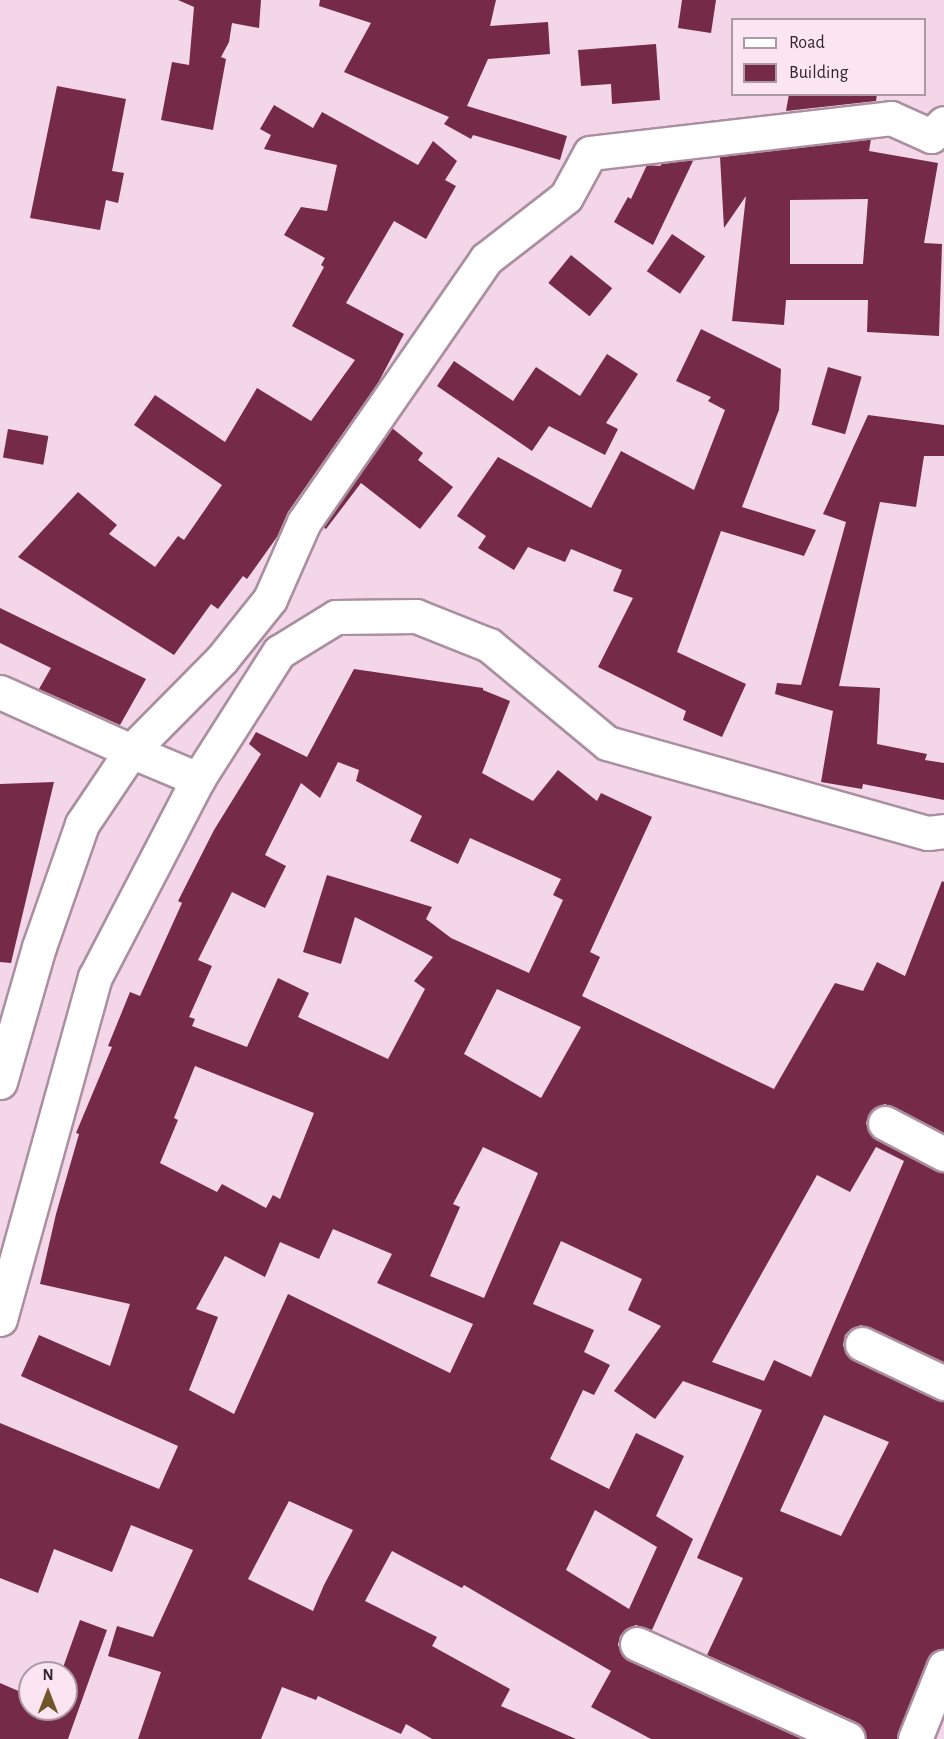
<!DOCTYPE html>
<html>
<head>
<meta charset="utf-8">
<style>
  body { margin:0 }
  #map { position:relative; width:944px; height:1739px; overflow:hidden; background:#f3d6e8; font-family:"Alegreya Sans",sans-serif }
  div>[style] { position:absolute }
  .building>* { inset:0; background:#752a47; transform-origin:0 0 }
  .roads { filter:drop-shadow(2px 0 #aa8fa0) drop-shadow(-2px 0 #aa8fa0) drop-shadow(0 2px #aa8fa0) drop-shadow(0 -2px #aa8fa0) }
  .minor>* { height:33px; margin:-16.5px; padding:0 16.5px; transform-origin:16.5px; border-radius:16.5px; background:#fff }
  span { translate:-50% -50%; white-space:nowrap; text-align:center; line-height:1.15; -webkit-text-stroke:6px #fce5f3; paint-order:stroke }
  .legend { position:absolute; left:731px; top:18px; width:195px; height:78px; box-sizing:border-box; background:#fce5f3; border:2px solid #ab99a4; margin:0; padding:8px 10px; list-style:none; font-size:18px; color:#31272d }
  .legend li { display:flex; align-items:center; gap:12px; height:30px }
  .legend b { width:30px; border:2px solid #ab99a4 }
  .north { position:absolute; left:18px; top:1661px; width:60px; height:60px; box-sizing:border-box; background:#fce5f3; border:2px solid #ab99a4; border-radius:50%; rotate:0deg; font-size:16px; font-weight:700; line-height:24px; text-align:center; color:#31272d }
  .north::after { content:''; display:block; margin:auto; width:21px; height:27px; background:#725429; clip-path:polygon(50% 0,100% 100%,50% 72%,0 100%) }
</style>
</head>
<body>
<div id="map">
  <div class="building">
    <i style="clip-path:polygon(178px 0,261px 0,259px 28px,232px 23px,229px 42px,221px 57px,226px 59px,213px 130px,161px 120px,172px 62px,189px 65px,194px 7px)"></i>
    <i style="clip-path:polygon(320px 0,496px 0,490px 26px,548px 22px,550px 54px,488px 59px,467px 106px,567px 136px,560px 160px,473px 135px,471px 139px,444px 124px,449px 117px,344px 72px,371px 23px,319px 6px)"></i>
    <i style="clip-path:polygon(682px 0,716px 0,711px 33px,678px 28px)"></i>
    <i style="clip-path:polygon(656px 44px,660px 100px,612px 104px,611px 84px,581px 86px,578px 50px)"></i>
    <i style="clip-path:polygon(57px 86px,126px 99px,112px 171px,124px 173px,118px 203px,106px 200px,100px 230px,30px 218px)"></i>
    <i style="clip-path:polygon(789px 94px,877px 94px,876px 101px,786px 111px)"></i>
    <i style="clip-path:polygon(274px 105px,313px 128px,322px 112px,418px 165px,433px 141px,457px 161px,445px 180px,456px 186px,426px 239px,394px 221px,346px 303px,404px 334px,378px 383px,288px 512px,277px 537px,247px 579px,243px 576px,218px 609px,211px 604px,174px 655px,18px 557px,78px 492px,117px 525px,109px 534px,155px 567px,178px 536px,184px 540px,222px 485px,134px 425px,155px 395px,225px 442px,257px 388px,311px 421px,355px 360px,292px 326px,324px 267px,321px 265px,325px 258px,284px 235px,301px 207px,327px 211px,337px 165px,264px 149px,271px 135px,260px 129px)"></i>
    <i style="clip-path:polygon(evenodd,871px 139px,869px 151px,938px 163px,924px 243px,942px 244px,939px 336px,867px 332px,868px 300px,786px 300px,784px 325px,732px 321px,746px 196px,724px 228px,720px 157px,871px 139px,868px 199px,863px 264px,790px 264px,790px 200px,868px 199px)"></i>
    <i style="clip-path:polygon(690px 160px,693px 161px,653px 245px,614px 222px,628px 197px,631px 199px,647px 165px,660px 166px,662px 164px)"></i>
    <i style="left:672px;top:234px;width:40px;height:45px;rotate:34deg"></i>
    <i style="left:571px;top:255px;width:53px;height:36px;rotate:39deg"></i>
    <i style="clip-path:polygon(701px 329px,781px 369px,779px 410px,742px 507px,816px 530px,804px 556px,721px 531px,677px 652px,746px 684px,722px 737px,683px 720px,686px 711px,598px 667px,633px 598px,613px 591px,622px 570px,571px 549px,565px 562px,528px 547px,514px 570px,478px 548px,486px 536px,457px 516px,498px 457px,591px 508px,621px 451px,694px 490px,725px 410px,708px 401px,711px 397px,676px 381px)"></i>
    <i style="clip-path:polygon(607px 354px,638px 374px,606px 423px,618px 429px,605px 455px,549px 426px,532px 451px,437px 386px,454px 361px,513px 401px,536px 367px,580px 396px)"></i>
    <i style="left:828px;top:367px;width:35px;height:60px;rotate:16deg"></i>
    <i style="clip-path:polygon(868px 415px,944px 425px,944px 456px,924px 456px,916px 507px,880px 502px,839px 686px,880px 688px,877px 744px,927px 754px,925px 760px,944px 763px,944px 800px,863px 784px,862px 789px,821px 782px,833px 711px,775px 694px,777px 683px,801px 685px,846px 522px,823px 514px)"></i>
    <i style="clip-path:polygon(392px 428px,423px 453px,418px 460px,453px 487px,420px 529px,361px 483px,326px 529px,323px 527px)"></i>
    <i style="left:8px;top:429px;width:41px;height:29px;rotate:10deg"></i>
    <i style="clip-path:polygon(0 608px,146px 679px,120px 725px,39px 689px,51px 668px,0 643px)"></i>
    <i style="clip-path:polygon(evenodd,354px 669px,483px 688px,483px 690px,510px 701px,482px 773px,533px 801px,558px 770px,597px 801px,601px 793px,652px 817px,590px 952px,600px 957px,582px 996px,774px 1089px,835px 983px,863px 991px,877px 962px,905px 976px,942px 881px,944px 882px,944px 1133px,885px 1104px,875px 1108px,869px 1114px,866px 1123px,869px 1132px,876px 1140px,944px 1173px,944px 1362px,861px 1325px,851px 1329px,845px 1335px,843px 1345px,846px 1354px,854px 1361px,944px 1401px,944px 1649px,933px 1652px,927px 1660px,897px 1739px,866px 1739px,863px 1729px,856px 1722px,707px 1655px,743px 1578px,697px 1558px,762px 1410px,683px 1381px,655px 1419px,614px 1391px,661px 1326px,628px 1310px,642px 1279px,561px 1241px,533px 1304px,594px 1330px,584px 1352px,610px 1365px,594px 1395px,583px 1390px,550px 1459px,609px 1489px,636px 1433px,684px 1456px,656px 1516px,693px 1539px,652px 1630px,636px 1625px,626px 1629px,620px 1636px,618px 1645px,622px 1654px,629px 1661px,802px 1739px,651px 1739px,591px 1707px,611px 1671px,464px 1585px,462px 1588px,392px 1551px,365px 1601px,437px 1637px,432px 1646px,510px 1689px,501px 1706px,576px 1739px,432px 1739px,406px 1724px,401px 1734px,318px 1696px,316px 1700px,282px 1687px,261px 1739px,138px 1739px,161px 1672px,108px 1656px,117px 1626px,153px 1637px,193px 1550px,131px 1525px,112px 1572px,54px 1549px,38px 1593px,0 1578px,0 1423px,159px 1489px,178px 1446px,21px 1376px,39px 1335px,110px 1366px,130px 1304px,40px 1284px,56px 1214px,79px 1134px,76px 1133px,112px 1047px,108px 1046px,130px 992px,140px 996px,182px 903px,178px 901px,214px 830px,261px 754px,249px 744px,256px 732px,307px 757px,354px 669px,338px 762px,359px 770px,356px 781px,422px 816px,410px 841px,458px 864px,470px 838px,561px 879px,553px 895px,563px 900px,529px 973px,451px 938px,426px 919px,432px 907px,327px 875px,303px 952px,341px 964px,355px 917px,433px 957px,414px 981px,425px 989px,388px 1059px,298px 1017px,309px 993px,278px 978px,247px 1047px,192px 1026px,195px 1019px,189px 1017px,212px 966px,198px 960px,232px 892px,265px 908px,286px 866px,265px 855px,301px 783px,320px 798px,338px 762px,354px 669px,497px 989px,581px 1027px,541px 1098px,464px 1054px,497px 989px,354px 669px,195px 1066px,314px 1113px,280px 1199px,273px 1195px,266px 1208px,222px 1184px,217px 1192px,160px 1163px,178px 1120px,174px 1118px,195px 1066px,354px 669px,483px 1147px,538px 1173px,484px 1298px,430px 1276px,460px 1207px,453px 1204px,483px 1147px,354px 669px,876px 1147px,904px 1161px,811px 1377px,774px 1360px,764px 1381px,712px 1362px,817px 1175px,850px 1192px,876px 1147px,354px 669px,333px 1229px,392px 1254px,377px 1283px,473px 1324px,450px 1373px,288px 1294px,234px 1414px,189px 1390px,218px 1317px,196px 1309px,225px 1256px,265px 1277px,280px 1242px,319px 1259px,333px 1229px,354px 669px,824px 1415px,889px 1442px,841px 1536px,780px 1511px,824px 1415px,354px 669px,289px 1501px,353px 1530px,324px 1585px,313px 1611px,248px 1579px,289px 1501px,354px 669px,595px 1510px,657px 1547px,629px 1609px,566px 1570px,595px 1510px)"></i>
    <i style="clip-path:polygon(54px 782px,11px 963px,0 962px,0 784px)"></i>
    <i style="clip-path:polygon(80px 1620px,107px 1630px,68px 1739px,0 1739px,0 1683px,30px 1696px,30px 1709px,66px 1709px,66px 1673px,61px 1673px)"></i>
  </div>
  <div class="roads">
    <div class="minor">
      <i style="left:0;top:692px;width:144px;rotate:24.2deg"></i>
      <i style="left:131px;top:751px;width:129px;rotate:-45.3deg"></i>
      <i style="left:222px;top:659px;width:77px;rotate:-51.3deg"></i>
      <i style="left:270px;top:599px;width:84px;rotate:-66.2deg"></i>
      <i style="left:304px;top:522px;width:320px;rotate:-55.3deg"></i>
      <i style="left:486px;top:259px;width:101px;rotate:-37.8deg"></i>
      <i style="left:566px;top:197px;width:50px;rotate:-61.4deg"></i>
      <i style="left:590px;top:153px;width:303px;rotate:-6.6deg"></i>
      <i style="left:891px;top:118px;width:44px;rotate:24.2deg"></i>
      <i style="left:931px;top:136px;width:18px;rotate:-45deg"></i>
      <i style="left:0;top:1082px;width:141px;rotate:-73.9deg"></i>
      <i style="left:39px;top:947px;width:130px;rotate:-70.7deg"></i>
      <i style="left:82px;top:824px;width:88px;rotate:-56.1deg"></i>
      <i style="left:131px;top:751px;width:73px;rotate:22.7deg"></i>
      <i style="left:885px;top:1123px;width:67px;rotate:27.7deg"></i>
      <i style="left:0;top:1319px;width:355px;rotate:-74.5deg"></i>
      <i style="left:95px;top:977px;width:223px;rotate:-62.5deg"></i>
      <i style="left:198px;top:779px;width:151px;rotate:-57.5deg"></i>
      <i style="left:279px;top:652px;width:67px;rotate:-31.6deg"></i>
      <i style="left:336px;top:617px;width:80px;rotate:-0.7deg"></i>
      <i style="left:416px;top:616px;width:79px;rotate:21.7deg"></i>
      <i style="left:489px;top:645px;width:153px;rotate:39.7deg"></i>
      <i style="left:607px;top:743px;width:333px;rotate:15.7deg"></i>
      <i style="left:928px;top:833px;width:16px;rotate:-7deg"></i>
      <i style="left:862px;top:1344px;width:91px;rotate:25.4deg"></i>
      <i style="left:637px;top:1644px;width:231px;rotate:24.2deg"></i>
      <i style="left:915px;top:1739px;width:78px;rotate:-68.1deg"></i>
    </div>
  </div>
  <ul class="legend">
  <li><b style="height:8px;background:#fff"></b>Road</li>
  <li><b style="height:16px;background:#752a47"></b>Building</li>
  </ul>
  <div class="north">N</div>
</div>
</body>
</html>
